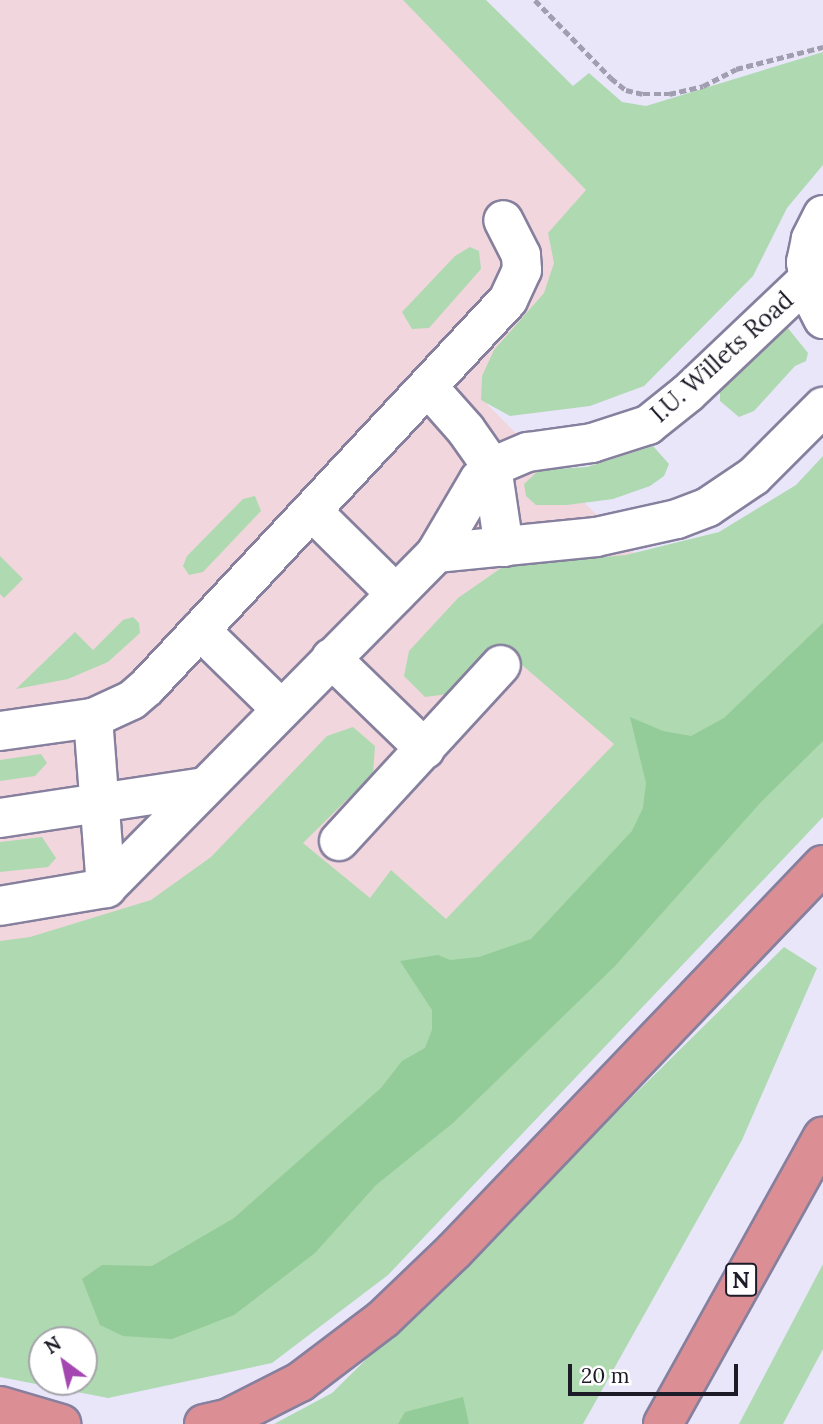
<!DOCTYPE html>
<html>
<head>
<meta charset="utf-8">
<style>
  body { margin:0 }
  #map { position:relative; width:823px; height:1424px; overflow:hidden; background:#e9e6fa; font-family:Lora,serif }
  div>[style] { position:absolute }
  .commercial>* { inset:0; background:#f1d7dd }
  .green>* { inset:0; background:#aed9b1 }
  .forest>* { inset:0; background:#93cc98 }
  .path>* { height:4.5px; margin-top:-2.25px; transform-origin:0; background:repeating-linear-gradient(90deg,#a19eaf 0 7px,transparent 0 10.5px) }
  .roads { filter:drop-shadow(2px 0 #86809e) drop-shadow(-2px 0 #86809e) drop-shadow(0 2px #86809e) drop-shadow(0 -2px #86809e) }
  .minor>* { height:38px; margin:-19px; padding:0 19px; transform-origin:19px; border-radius:19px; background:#fff }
  .highway>* { height:38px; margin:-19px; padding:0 19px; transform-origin:19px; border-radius:19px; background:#db8f94 }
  span { translate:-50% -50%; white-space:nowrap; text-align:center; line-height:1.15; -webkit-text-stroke:7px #fff; paint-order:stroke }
  .shield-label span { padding:2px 5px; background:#fff; border:2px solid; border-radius:5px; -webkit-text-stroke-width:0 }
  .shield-label { font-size:23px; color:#1d1b27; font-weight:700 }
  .street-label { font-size:24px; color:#1d1b27 }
  .north { position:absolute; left:28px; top:1326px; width:70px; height:70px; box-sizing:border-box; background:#fff; border:2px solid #a5a4a9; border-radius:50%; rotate:327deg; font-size:19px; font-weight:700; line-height:28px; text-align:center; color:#1d1b27 }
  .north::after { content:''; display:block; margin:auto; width:24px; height:32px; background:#a447b0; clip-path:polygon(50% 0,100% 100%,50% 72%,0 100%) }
  .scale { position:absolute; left:568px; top:1364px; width:170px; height:32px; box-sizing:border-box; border:4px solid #1d1b27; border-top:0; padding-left:9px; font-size:21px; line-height:24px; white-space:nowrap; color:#1d1b27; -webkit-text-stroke:5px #fff; paint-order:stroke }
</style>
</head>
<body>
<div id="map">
  <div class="commercial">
    <i style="clip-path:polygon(0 0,484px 0,627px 258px,487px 404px,775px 695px,0 1288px)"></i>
  </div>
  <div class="green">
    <i style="clip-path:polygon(403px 0,486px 0,573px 86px,589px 73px,622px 102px,646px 106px,823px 52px,823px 165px,787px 208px,753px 276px,644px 386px,590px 406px,510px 416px,481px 400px,482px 376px,494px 350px,544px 293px,554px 263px,548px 233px,586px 190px)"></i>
    <i style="clip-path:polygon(470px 247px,479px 251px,481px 269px,429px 328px,412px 329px,402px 312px,455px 256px)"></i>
    <i style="clip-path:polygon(787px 327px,808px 353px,806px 361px,795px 366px,754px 411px,739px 417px,720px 401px,720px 390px,780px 329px)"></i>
    <i style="clip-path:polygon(653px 446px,669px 464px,664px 476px,650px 486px,613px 499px,567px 505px,536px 505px,526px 496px,524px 484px,539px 470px,587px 467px)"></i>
    <i style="clip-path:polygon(evenodd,823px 456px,823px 817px,388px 1275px,272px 1363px,108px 1398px,0 1377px,0 941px,30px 937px,151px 900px,211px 857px,327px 736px,353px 727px,375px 746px,373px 774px,303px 843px,370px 898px,391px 870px,446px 919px,614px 744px,501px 647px,448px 694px,425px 697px,404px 676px,409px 651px,458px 598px,504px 566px,626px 555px,719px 532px,796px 485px,823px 456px,42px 1340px,84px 1340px,84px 1382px,42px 1382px,42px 1340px)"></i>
    <i style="clip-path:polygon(255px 496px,261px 511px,203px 572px,189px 575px,183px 566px,187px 556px,243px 499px)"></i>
    <i style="clip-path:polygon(0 556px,23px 579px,4px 598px,0 594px)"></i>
    <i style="clip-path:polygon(133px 617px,139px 623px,140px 633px,108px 662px,68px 679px,16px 689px,75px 632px,93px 650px,123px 620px)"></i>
    <i style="clip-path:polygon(41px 754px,47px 763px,35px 776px,0 781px,0 760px)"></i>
    <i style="clip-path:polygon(42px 837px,56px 858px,48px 867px,0 872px,0 842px)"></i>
    <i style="clip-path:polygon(784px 947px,817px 968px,742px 1140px,583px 1424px,274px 1424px,332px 1393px)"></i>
    <i style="clip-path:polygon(823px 1264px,823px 1349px,783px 1424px,739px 1424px)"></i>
  </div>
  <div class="forest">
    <i style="clip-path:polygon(823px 623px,823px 741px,761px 802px,614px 967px,453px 1123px,376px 1185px,315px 1253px,234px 1315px,172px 1339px,123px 1336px,100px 1325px,82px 1279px,102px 1265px,152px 1266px,234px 1218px,381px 1088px,402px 1061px,425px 1048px,432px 1030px,432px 1010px,400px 961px,438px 955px,450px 960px,479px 957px,531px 939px,632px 831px,643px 808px,646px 783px,630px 717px,663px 731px,691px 736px,724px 718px)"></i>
    <i style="clip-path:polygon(463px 1397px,469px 1424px,398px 1424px,405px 1412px)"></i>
  </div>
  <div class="path">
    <i style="left:535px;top:0;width:109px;rotate:45.7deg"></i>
    <i style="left:611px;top:78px;width:19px;rotate:39deg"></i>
    <i style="left:626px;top:90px;width:17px;rotate:13deg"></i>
    <i style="left:643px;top:94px;width:26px"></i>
    <i style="left:669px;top:94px;width:35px;rotate:-13deg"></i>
    <i style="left:703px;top:86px;width:37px;rotate:-27deg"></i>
    <i style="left:736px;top:69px;width:90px;rotate:-14.2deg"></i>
  </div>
  <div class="roads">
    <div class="minor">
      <i style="left:823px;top:215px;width:27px;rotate:117deg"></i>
      <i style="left:811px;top:239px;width:24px;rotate:102deg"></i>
      <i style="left:806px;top:262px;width:33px;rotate:81deg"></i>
      <i style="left:811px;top:295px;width:27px;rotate:63deg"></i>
      <i style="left:428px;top:387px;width:57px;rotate:48.5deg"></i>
      <i style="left:466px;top:430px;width:45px;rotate:54.9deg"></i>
      <i style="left:492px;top:467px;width:81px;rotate:81.5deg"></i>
      <i style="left:312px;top:511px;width:118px;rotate:44.7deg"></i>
      <i style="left:436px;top:553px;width:161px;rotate:-5.7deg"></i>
      <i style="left:596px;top:537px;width:83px;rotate:-12.5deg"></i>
      <i style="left:677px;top:519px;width:33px;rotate:-21deg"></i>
      <i style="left:708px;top:507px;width:55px;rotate:-34deg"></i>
      <i style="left:754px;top:476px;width:98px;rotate:-45deg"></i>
      <i style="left:200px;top:630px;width:113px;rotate:44.3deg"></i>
      <i style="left:331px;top:658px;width:131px;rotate:44.1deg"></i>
      <i style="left:93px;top:718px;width:170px;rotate:85.6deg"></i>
      <i style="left:0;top:731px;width:94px;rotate:-8deg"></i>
      <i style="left:93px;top:718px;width:43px;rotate:-24.8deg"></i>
      <i style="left:132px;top:700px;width:20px;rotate:-41deg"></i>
      <i style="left:147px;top:687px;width:529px;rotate:-46.99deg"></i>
      <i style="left:508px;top:300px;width:33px;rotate:-65deg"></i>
      <i style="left:522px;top:270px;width:15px;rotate:-94deg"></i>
      <i style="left:521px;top:255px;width:39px;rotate:-117deg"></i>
      <i style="left:0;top:818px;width:207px;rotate:-8.6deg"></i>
      <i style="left:339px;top:841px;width:239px;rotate:-47.4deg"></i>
      <i style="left:0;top:906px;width:108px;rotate:-9.6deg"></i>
      <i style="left:106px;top:888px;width:470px;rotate:-45.4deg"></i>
      <i style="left:436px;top:553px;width:85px;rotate:-59.5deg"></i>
      <i style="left:479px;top:480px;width:18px;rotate:-45deg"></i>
      <i style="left:492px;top:467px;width:39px;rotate:-23deg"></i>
      <i style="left:528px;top:452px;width:65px;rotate:-8deg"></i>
      <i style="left:592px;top:443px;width:59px;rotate:-17.8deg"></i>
      <i style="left:648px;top:425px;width:51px;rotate:-38.7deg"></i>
      <i style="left:688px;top:393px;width:166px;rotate:-43.5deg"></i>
    </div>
    <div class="highway">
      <i style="left:0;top:1406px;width:64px;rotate:16.4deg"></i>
      <i style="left:204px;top:1424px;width:26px;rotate:-13deg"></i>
      <i style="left:229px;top:1418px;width:80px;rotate:-26.9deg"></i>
      <i style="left:300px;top:1382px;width:104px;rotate:-37.2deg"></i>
      <i style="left:383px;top:1319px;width:98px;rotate:-43.8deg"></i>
      <i style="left:454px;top:1251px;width:534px;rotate:-46.29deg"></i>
      <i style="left:663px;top:1424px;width:329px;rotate:-60.9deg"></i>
    </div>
  </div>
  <div class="shield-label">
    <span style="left:741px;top:1280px">N</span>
  </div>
  <div class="street-label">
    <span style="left:722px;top:357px;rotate:-42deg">I.U. Willets Road</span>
  </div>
  <div class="north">N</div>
  <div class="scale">20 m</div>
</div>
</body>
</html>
